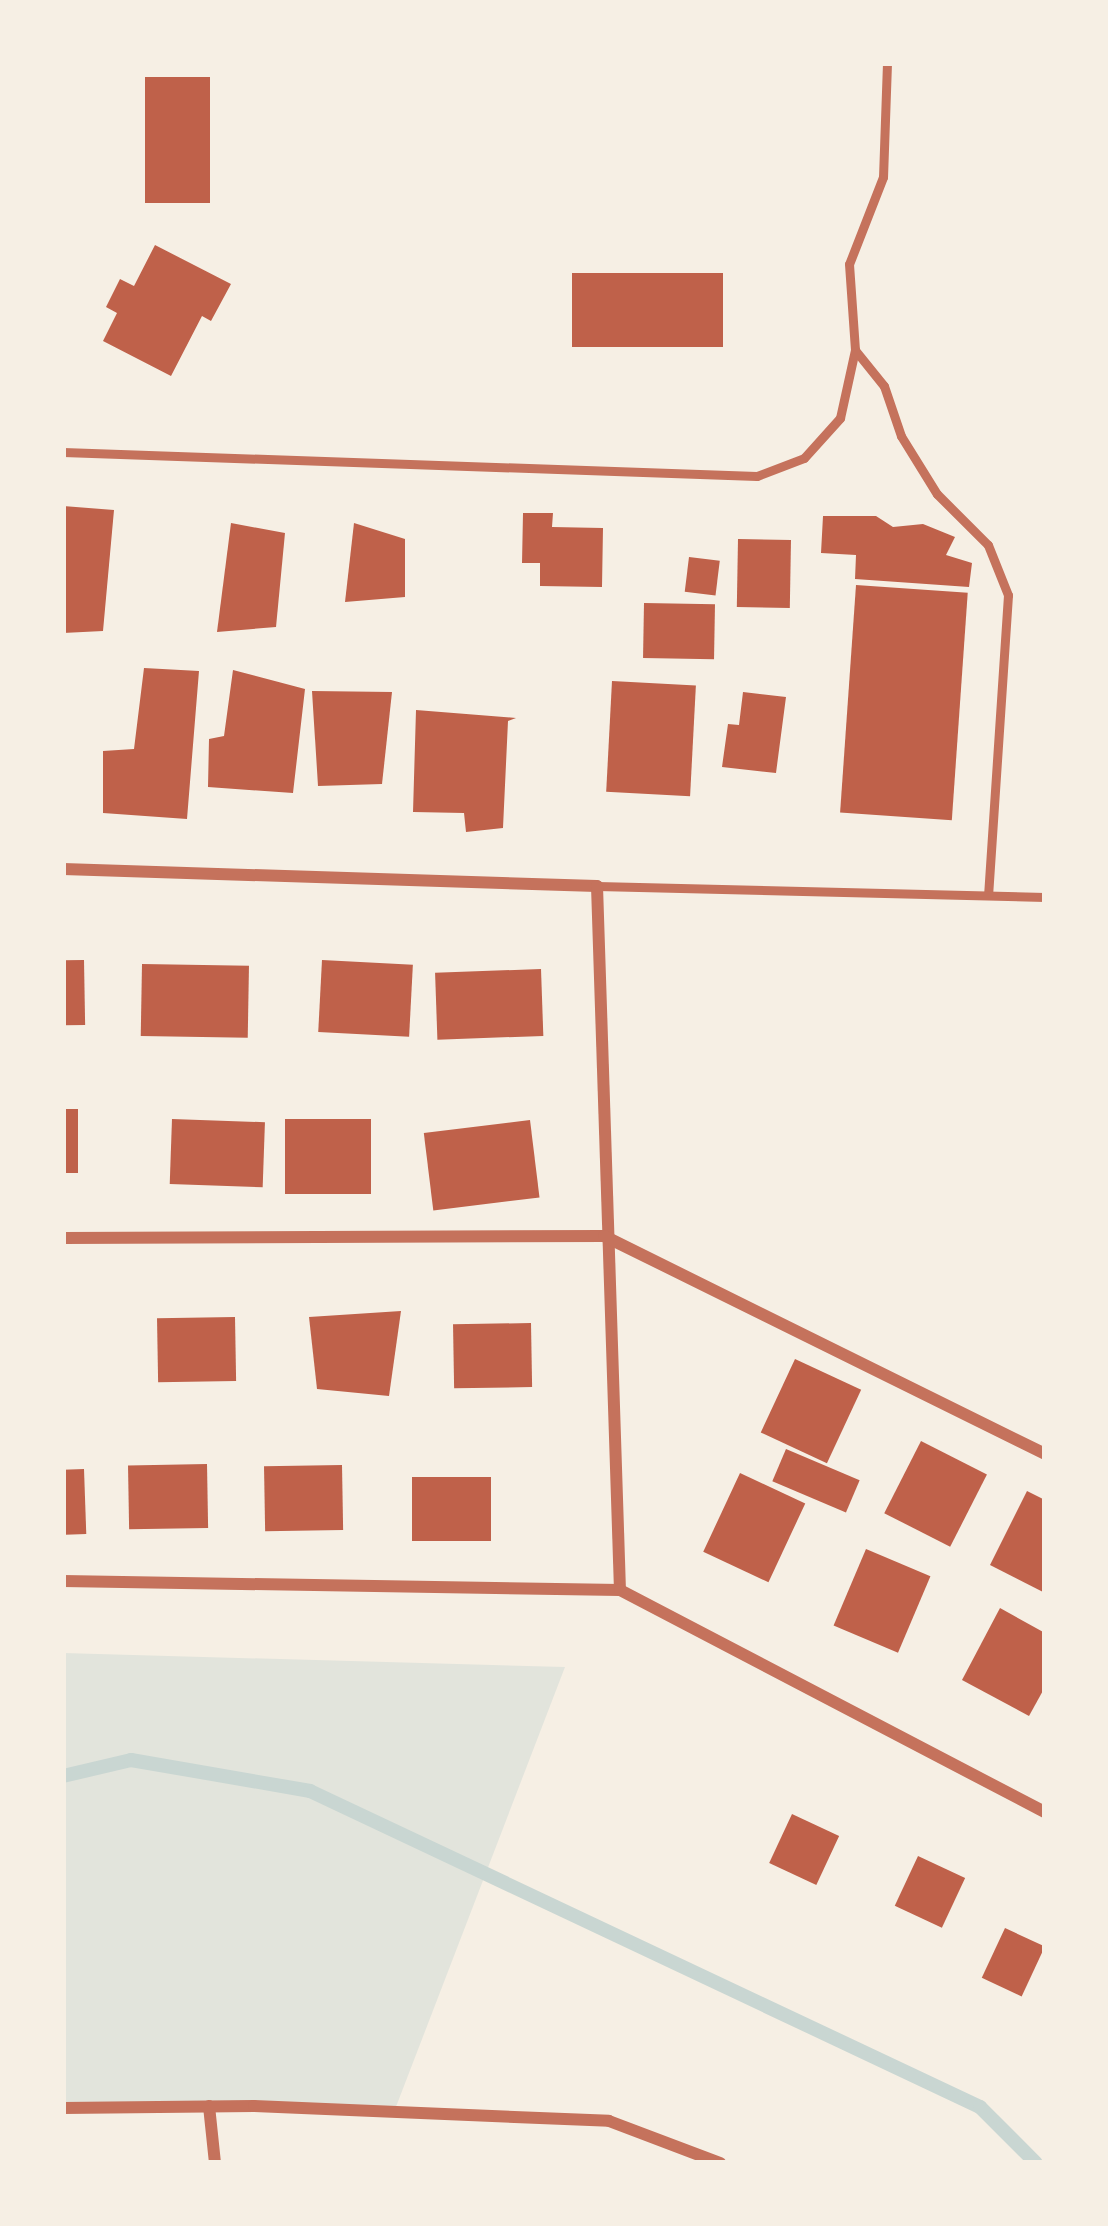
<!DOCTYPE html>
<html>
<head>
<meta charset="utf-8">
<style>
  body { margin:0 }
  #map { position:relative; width:1108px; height:2226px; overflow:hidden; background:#f6efe4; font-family:"Asap Condensed",sans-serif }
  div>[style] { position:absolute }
  .green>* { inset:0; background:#e2e4dc }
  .stream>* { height:14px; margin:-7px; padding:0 7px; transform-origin:7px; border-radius:7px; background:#c9d6d2 }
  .building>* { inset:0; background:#bf614a; transform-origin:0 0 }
  .service>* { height:9px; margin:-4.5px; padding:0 4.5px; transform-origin:4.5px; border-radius:4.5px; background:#c5725c }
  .minor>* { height:12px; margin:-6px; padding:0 6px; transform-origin:6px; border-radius:6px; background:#c5725c }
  span { translate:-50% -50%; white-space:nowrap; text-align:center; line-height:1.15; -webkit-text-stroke:12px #f6efe4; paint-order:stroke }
  .frame { position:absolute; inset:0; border:66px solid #f6efe4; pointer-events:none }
</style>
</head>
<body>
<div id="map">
  <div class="green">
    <i style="clip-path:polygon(63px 1653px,565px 1667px,394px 2112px,63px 2107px)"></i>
  </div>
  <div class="stream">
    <i style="left:63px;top:1776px;width:70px;rotate:-13.2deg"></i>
    <i style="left:131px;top:1760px;width:182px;rotate:9.8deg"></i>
    <i style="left:310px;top:1791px;width:741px;rotate:25.25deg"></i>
    <i style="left:980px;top:2107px;width:79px;rotate:45deg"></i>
  </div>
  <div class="building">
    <i style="left:145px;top:77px;width:65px;height:126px"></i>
    <i style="clip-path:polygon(155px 245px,231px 284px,211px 321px,202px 316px,171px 376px,103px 341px,117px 313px,106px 307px,120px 279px,134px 286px)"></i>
    <i style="left:572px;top:273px;width:151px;height:74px"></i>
    <i style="clip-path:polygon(63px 506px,114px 510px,103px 631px,63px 633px)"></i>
    <i style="clip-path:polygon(523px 513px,553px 513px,552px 527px,603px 528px,602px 587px,540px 586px,540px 563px,522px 563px)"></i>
    <i style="clip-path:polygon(823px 516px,876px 516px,893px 527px,923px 524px,955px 537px,946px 555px,972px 563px,969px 587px,855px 579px,856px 555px,821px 553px)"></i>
    <i style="clip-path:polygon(231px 523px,285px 533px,276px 627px,217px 632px)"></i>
    <i style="clip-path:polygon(354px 523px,405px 539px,405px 597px,345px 602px)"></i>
    <i style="left:738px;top:539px;width:53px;height:68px;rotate:1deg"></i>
    <i style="left:689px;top:557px;width:31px;height:35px;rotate:7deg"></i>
    <i style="left:856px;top:585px;width:112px;height:228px;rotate:4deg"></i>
    <i style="left:644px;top:603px;width:71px;height:55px;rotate:1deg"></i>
    <i style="clip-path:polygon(144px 668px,199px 671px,187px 819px,103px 813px,103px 751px,134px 749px)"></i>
    <i style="clip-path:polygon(233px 670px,305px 689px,293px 793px,208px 787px,209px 739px,224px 736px)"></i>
    <i style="left:612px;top:681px;width:84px;height:111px;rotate:3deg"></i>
    <i style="clip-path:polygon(312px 691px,392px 692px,382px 784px,318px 786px)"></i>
    <i style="clip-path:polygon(743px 692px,786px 697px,776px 773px,722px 767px,728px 724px,739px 725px)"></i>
    <i style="clip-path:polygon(416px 710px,516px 718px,508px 721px,503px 828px,466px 832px,464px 813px,413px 812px)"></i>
    <i style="left:84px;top:960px;width:65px;height:21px;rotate:89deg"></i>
    <i style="left:322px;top:960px;width:91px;height:72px;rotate:3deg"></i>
    <i style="left:142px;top:964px;width:107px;height:72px;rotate:1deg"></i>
    <i style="left:541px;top:969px;width:67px;height:106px;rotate:88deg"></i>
    <i style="left:63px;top:1109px;width:15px;height:64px"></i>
    <i style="left:172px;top:1119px;width:93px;height:65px;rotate:2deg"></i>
    <i style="left:285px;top:1119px;width:86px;height:75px"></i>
    <i style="left:530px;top:1120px;width:78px;height:107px;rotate:83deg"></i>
    <i style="clip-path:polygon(401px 1311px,389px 1396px,317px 1389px,309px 1317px)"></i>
    <i style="left:235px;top:1317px;width:64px;height:78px;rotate:89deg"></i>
    <i style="left:531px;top:1323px;width:64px;height:78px;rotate:89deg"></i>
    <i style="left:795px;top:1359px;width:73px;height:81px;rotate:25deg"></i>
    <i style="left:921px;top:1441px;width:74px;height:81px;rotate:27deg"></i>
    <i style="left:786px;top:1449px;width:80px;height:35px;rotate:23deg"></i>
    <i style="left:207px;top:1464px;width:64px;height:79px;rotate:89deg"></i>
    <i style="left:342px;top:1465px;width:65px;height:78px;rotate:89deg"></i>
    <i style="left:84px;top:1469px;width:65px;height:21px;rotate:88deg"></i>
    <i style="left:740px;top:1473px;width:72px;height:87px;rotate:25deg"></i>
    <i style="left:491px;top:1477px;width:64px;height:79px;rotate:90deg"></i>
    <i style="clip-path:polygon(1027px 1491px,1045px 1500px,1045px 1593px,990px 1565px)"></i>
    <i style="left:866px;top:1549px;width:70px;height:83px;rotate:23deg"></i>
    <i style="clip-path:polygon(1000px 1608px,1045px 1633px,1045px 1687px,1029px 1716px,962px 1680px)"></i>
    <i style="left:792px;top:1814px;width:52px;height:54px;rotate:25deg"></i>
    <i style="left:918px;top:1856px;width:52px;height:55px;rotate:25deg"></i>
    <i style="left:1005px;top:1928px;width:44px;height:55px;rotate:25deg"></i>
  </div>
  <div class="service">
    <i style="left:887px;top:63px;width:114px;rotate:92deg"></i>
    <i style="left:883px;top:177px;width:93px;rotate:111.3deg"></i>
    <i style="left:849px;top:264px;width:86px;rotate:86deg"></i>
    <i style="left:855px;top:350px;width:46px;rotate:51.1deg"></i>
    <i style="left:884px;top:386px;width:53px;rotate:71.2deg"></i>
    <i style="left:901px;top:436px;width:68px;rotate:58.2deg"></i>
    <i style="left:937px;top:494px;width:72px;rotate:45deg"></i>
    <i style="left:988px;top:545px;width:54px;rotate:68.2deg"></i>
    <i style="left:1008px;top:595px;width:300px;rotate:93.8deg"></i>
    <i style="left:63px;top:452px;width:694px;rotate:1.98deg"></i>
    <i style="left:757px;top:476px;width:50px;rotate:-21deg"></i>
    <i style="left:804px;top:458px;width:54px;rotate:-48deg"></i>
    <i style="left:840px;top:418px;width:70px;rotate:-77.6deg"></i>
    <i style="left:597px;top:886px;width:448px;rotate:1.4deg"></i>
  </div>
  <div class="minor">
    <i style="left:63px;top:869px;width:534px;rotate:1.82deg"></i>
    <i style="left:597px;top:886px;width:704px;rotate:88.13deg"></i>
    <i style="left:63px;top:1238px;width:541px;rotate:-0.21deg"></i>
    <i style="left:604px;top:1236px;width:492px;rotate:26.3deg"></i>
    <i style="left:63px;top:1581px;width:557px;rotate:0.93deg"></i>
    <i style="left:620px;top:1590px;width:479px;rotate:27.6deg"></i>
    <i style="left:209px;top:2106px;width:57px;rotate:84deg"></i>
    <i style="left:63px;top:2108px;width:191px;rotate:-0.6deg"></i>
    <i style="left:254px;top:2106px;width:355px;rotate:2.4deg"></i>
    <i style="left:609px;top:2121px;width:119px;rotate:20.7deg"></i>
  </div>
  <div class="frame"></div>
</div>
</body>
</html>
